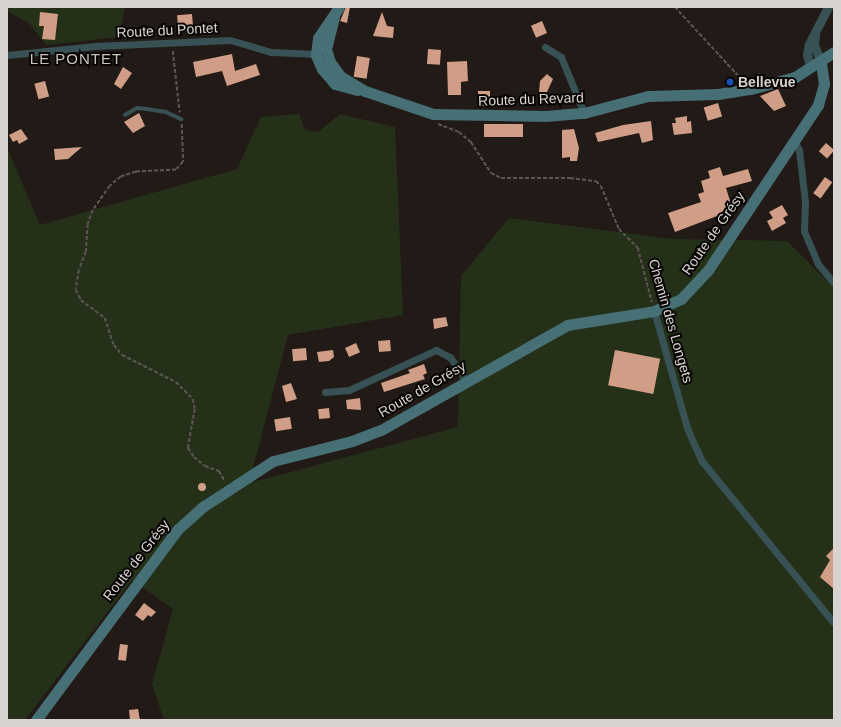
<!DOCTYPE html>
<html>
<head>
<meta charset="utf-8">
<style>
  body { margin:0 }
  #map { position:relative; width:841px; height:727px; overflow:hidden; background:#211a16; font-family:Arial,sans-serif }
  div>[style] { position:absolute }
  .green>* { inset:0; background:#243118 }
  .building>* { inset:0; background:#d09e86; transform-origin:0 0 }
  .round { border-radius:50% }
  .path>* { height:1.5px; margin-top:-0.75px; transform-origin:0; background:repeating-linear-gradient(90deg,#5c5652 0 4px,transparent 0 6px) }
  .service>* { height:3.5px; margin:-1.75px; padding:0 1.75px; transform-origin:1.75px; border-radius:1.75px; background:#385154 }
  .minor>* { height:7px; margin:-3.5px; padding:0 3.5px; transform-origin:3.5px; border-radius:3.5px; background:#385154 }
  .tertiary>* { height:9px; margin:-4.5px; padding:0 4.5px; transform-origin:4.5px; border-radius:4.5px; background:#385154 }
  .secondary>* { height:11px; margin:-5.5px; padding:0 5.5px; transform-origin:5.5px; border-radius:5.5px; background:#467075 }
  .dots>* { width:11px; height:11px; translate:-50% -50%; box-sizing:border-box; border:2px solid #080605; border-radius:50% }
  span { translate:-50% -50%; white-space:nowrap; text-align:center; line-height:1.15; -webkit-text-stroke:4px #080605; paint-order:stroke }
  .street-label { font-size:14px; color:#d8d3d0 }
  .poi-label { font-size:14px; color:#d8d3d0; font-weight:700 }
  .left { translate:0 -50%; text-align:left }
  .neighbourhood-label { font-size:15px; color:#cbc1bc; letter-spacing:1px }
  .frame { position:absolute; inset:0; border:8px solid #d8d3d0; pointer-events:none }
</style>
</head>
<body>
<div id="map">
  <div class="green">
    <i style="clip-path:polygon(7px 7px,125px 7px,119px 37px,46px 45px,29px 23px,7px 11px)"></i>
    <i style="clip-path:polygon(299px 114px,305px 130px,318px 132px,340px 114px,395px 127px,403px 315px,288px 335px,249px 483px,458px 427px,461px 276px,509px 218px,672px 239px,787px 241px,834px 288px,834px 720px,164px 720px,152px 684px,173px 609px,132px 580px,25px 720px,7px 720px,7px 147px,40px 225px,237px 169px,261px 117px)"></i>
  </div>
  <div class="building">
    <i style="clip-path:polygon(346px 7px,350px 7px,347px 23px,340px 21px)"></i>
    <i style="clip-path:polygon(40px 12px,58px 14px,55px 40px,42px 39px,44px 26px,39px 26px)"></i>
    <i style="clip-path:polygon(382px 12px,387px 26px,394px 27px,393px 38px,373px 36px)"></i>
    <i style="left:192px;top:14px;width:12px;height:15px;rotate:85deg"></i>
    <i style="left:542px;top:21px;width:13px;height:12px;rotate:67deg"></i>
    <i style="left:428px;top:49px;width:13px;height:15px;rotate:4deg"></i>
    <i style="clip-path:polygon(232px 54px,235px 71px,256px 64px,260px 75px,227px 86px,222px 71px,196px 77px,193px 62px)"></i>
    <i style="left:357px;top:56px;width:13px;height:21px;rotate:9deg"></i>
    <i style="clip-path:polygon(467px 61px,468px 81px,461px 82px,461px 95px,448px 95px,447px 62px)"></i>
    <i style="clip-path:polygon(123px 67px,132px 73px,121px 89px,114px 84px)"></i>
    <i style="clip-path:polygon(547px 74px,553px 79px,547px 92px,539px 92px,540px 81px)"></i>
    <i style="left:45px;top:81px;width:16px;height:11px;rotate:75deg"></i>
    <i style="clip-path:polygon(778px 89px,786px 106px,774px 111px,760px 96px)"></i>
    <i style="left:478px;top:91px;width:12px;height:15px"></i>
    <i style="left:718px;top:103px;width:14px;height:15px;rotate:73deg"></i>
    <i style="clip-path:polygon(139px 113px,145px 126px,133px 133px,124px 122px)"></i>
    <i style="clip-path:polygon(687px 116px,687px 122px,691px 121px,692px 133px,674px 135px,672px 123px,676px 123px,675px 118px)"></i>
    <i style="clip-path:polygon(651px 121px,653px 140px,642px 143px,639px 133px,598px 142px,595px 133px,623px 125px)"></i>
    <i style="left:484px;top:124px;width:39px;height:13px"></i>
    <i style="clip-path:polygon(21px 129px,28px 139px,19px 144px,17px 140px,13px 142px,9px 135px)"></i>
    <i style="clip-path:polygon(574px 129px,579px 148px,577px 161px,570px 161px,570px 157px,562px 158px,562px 130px)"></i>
    <i style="left:826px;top:143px;width:11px;height:11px;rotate:41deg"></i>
    <i style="clip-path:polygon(82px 147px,68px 159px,55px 160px,54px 149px)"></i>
    <i style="clip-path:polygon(720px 167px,723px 176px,748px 169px,752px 181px,726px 188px,733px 210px,675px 232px,668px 213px,701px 202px,698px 194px,704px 192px,701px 181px,710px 178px,708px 171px)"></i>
    <i style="left:825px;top:177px;width:9px;height:20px;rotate:36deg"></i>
    <i style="clip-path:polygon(782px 205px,788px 215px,783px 218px,786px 223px,772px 231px,767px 221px,773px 218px,769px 212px)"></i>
    <i style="clip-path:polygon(446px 317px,448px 326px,434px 329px,433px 319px)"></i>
    <i style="left:390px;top:340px;width:11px;height:12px;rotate:85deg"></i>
    <i style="left:356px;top:343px;width:10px;height:12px;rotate:66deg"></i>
    <i style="left:306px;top:348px;width:12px;height:14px;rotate:85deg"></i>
    <i style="clip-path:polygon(333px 350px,334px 357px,329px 361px,319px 362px,317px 352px)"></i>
    <i style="left:615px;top:350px;width:46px;height:36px;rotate:11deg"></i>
    <i style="clip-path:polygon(424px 364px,427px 373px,423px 375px,425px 379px,384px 392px,381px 383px,410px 373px,408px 370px)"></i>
    <i style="clip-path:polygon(291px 383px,297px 399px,286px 402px,282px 386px)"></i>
    <i style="clip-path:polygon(360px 398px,361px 410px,347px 409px,346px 400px)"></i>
    <i style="left:329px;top:408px;width:10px;height:11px;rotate:84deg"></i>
    <i style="left:290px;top:417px;width:12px;height:16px;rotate:81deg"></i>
    <i class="round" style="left:198px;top:483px;width:8px;height:8px"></i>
    <i style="clip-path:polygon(834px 548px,834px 589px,820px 577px,830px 560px,826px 556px)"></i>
    <i style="clip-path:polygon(144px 603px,156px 612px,151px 617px,148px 615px,143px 621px,135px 615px)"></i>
    <i style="left:120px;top:644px;width:8px;height:16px;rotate:7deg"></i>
    <i style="clip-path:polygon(138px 709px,140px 720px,130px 720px,129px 710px)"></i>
  </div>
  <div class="path">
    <i style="left:675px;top:7px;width:100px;rotate:47.4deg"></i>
    <i style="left:173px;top:51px;width:62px;rotate:83.6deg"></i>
    <i style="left:182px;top:124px;width:38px;rotate:88deg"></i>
    <i style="left:183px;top:162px;width:11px;rotate:131deg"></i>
    <i style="left:176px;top:170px;width:40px;rotate:177.1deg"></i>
    <i style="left:136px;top:172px;width:16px;rotate:162deg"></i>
    <i style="left:121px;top:177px;width:14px;rotate:141deg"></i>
    <i style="left:110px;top:186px;width:29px;rotate:125deg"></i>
    <i style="left:93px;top:210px;width:15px;rotate:110deg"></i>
    <i style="left:88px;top:224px;width:28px;rotate:94deg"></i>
    <i style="left:86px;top:252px;width:19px;rotate:111deg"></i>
    <i style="left:79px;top:270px;width:20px;rotate:99deg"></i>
    <i style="left:76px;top:290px;width:11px;rotate:63deg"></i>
    <i style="left:81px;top:300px;width:30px;rotate:37deg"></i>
    <i style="left:105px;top:318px;width:28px;rotate:72deg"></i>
    <i style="left:114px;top:345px;width:13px;rotate:51deg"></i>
    <i style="left:122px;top:355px;width:60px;rotate:26.6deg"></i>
    <i style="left:176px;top:382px;width:24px;rotate:45deg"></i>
    <i style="left:193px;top:399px;width:10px;rotate:79deg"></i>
    <i style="left:195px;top:409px;width:40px;rotate:100deg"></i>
    <i style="left:188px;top:448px;width:11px;rotate:56deg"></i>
    <i style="left:194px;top:457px;width:14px;rotate:39deg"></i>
    <i style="left:205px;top:466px;width:15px;rotate:20deg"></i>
    <i style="left:219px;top:471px;width:12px;rotate:59deg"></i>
    <i style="left:438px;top:124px;width:22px;rotate:21deg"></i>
    <i style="left:459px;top:132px;width:16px;rotate:40deg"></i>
    <i style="left:471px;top:142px;width:37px;rotate:57deg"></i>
    <i style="left:491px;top:173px;width:11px;rotate:27deg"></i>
    <i style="left:501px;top:178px;width:69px"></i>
    <i style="left:570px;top:178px;width:26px;rotate:7deg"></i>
    <i style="left:596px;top:181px;width:7px;rotate:45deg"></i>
    <i style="left:601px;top:186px;width:47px;rotate:67.3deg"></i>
    <i style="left:619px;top:229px;width:27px;rotate:45deg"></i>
    <i style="left:638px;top:248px;width:56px;rotate:75.5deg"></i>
  </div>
  <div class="service">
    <i style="left:125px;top:115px;width:14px;rotate:-30deg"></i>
    <i style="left:137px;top:108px;width:10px;rotate:6deg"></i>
    <i style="left:147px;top:109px;width:19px;rotate:9deg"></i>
    <i style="left:166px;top:112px;width:17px;rotate:25deg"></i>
  </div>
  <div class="minor">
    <i style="left:545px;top:47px;width:19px;rotate:32deg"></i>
    <i style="left:561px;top:57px;width:61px;rotate:67.7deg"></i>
    <i style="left:7px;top:55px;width:89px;rotate:-5.8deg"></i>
    <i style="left:96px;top:46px;width:134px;rotate:-2.6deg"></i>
    <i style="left:230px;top:40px;width:43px;rotate:16.3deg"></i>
    <i style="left:271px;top:52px;width:47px;rotate:2.4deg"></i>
    <i style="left:794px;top:140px;width:11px;rotate:63deg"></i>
    <i style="left:799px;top:150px;width:52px;rotate:83.4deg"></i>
    <i style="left:805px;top:202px;width:29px;rotate:92deg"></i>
    <i style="left:804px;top:231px;width:36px;rotate:67deg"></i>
    <i style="left:818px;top:264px;width:25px;rotate:50deg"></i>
    <i style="left:654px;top:311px;width:122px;rotate:74.2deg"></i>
    <i style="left:687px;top:428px;width:35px;rotate:66deg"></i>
    <i style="left:701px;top:460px;width:210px;rotate:50.8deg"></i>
    <i style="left:325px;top:392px;width:24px;rotate:-5deg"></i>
    <i style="left:349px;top:390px;width:96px;rotate:-24.7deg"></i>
    <i style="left:436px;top:350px;width:16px;rotate:27deg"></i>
    <i style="left:450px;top:357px;width:29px;rotate:55deg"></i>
  </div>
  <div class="tertiary">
    <i style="left:815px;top:35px;width:10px;rotate:96deg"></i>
    <i style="left:814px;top:45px;width:18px;rotate:68deg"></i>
    <i style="left:810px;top:68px;width:14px;rotate:-102deg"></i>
    <i style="left:807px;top:54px;width:10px;rotate:-79deg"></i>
    <i style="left:809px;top:44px;width:42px;rotate:-62.8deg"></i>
  </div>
  <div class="secondary">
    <i style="left:339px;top:7px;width:37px;rotate:124deg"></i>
    <i style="left:318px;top:38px;width:17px;rotate:97deg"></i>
    <i style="left:316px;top:55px;width:15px;rotate:67deg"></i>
    <i style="left:322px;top:69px;width:20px;rotate:49deg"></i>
    <i style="left:335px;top:84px;width:23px;rotate:15deg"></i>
    <i style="left:334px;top:17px;width:33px;rotate:104deg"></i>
    <i style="left:326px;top:49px;width:14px;rotate:73deg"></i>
    <i style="left:330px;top:62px;width:17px;rotate:54deg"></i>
    <i style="left:340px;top:76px;width:29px;rotate:31deg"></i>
    <i style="left:365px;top:91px;width:72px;rotate:18.7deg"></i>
    <i style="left:433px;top:114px;width:113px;rotate:1deg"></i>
    <i style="left:546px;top:116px;width:38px;rotate:-5deg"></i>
    <i style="left:584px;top:113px;width:66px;rotate:-14.9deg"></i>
    <i style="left:648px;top:96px;width:70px;rotate:-1.6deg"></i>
    <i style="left:718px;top:94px;width:33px;rotate:-9deg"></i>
    <i style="left:751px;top:89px;width:46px;rotate:-15.3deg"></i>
    <i style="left:795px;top:77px;width:46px;rotate:-32.7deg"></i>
    <i style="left:36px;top:720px;width:237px;rotate:-53.4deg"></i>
    <i style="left:177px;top:530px;width:36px;rotate:-42deg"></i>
    <i style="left:204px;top:506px;width:82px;rotate:-33.1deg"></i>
    <i style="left:273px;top:461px;width:81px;rotate:-14.2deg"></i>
    <i style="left:352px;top:441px;width:31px;rotate:-21deg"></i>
    <i style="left:381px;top:430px;width:214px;rotate:-29.4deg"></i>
    <i style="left:567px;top:325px;width:88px;rotate:-9.1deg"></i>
    <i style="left:654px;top:311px;width:30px;rotate:-24deg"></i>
    <i style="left:681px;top:299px;width:40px;rotate:-47deg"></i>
    <i style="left:708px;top:270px;width:198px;rotate:-56.3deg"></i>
    <i style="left:818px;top:105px;width:22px;rotate:-74deg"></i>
    <i style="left:824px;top:84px;width:22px;rotate:-98deg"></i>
  </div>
  <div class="dots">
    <i style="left:730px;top:82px;background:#1a4fb4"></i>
  </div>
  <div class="street-label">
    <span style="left:167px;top:30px;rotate:-3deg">Route du Pontet</span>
    <span style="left:531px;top:99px;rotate:-2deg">Route du Revard</span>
    <span style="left:713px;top:233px;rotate:-55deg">Route de Grésy</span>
    <span style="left:671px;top:321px;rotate:74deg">Chemin des Longets</span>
    <span style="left:422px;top:389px;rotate:-30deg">Route de Grésy</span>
    <span style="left:136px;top:560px;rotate:-52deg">Route de Grésy</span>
  </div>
  <div class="poi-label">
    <span class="left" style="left:738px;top:82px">Bellevue</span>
  </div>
  <div class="neighbourhood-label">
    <span style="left:76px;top:59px">LE PONTET</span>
  </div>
  <div class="frame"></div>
</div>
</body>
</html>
